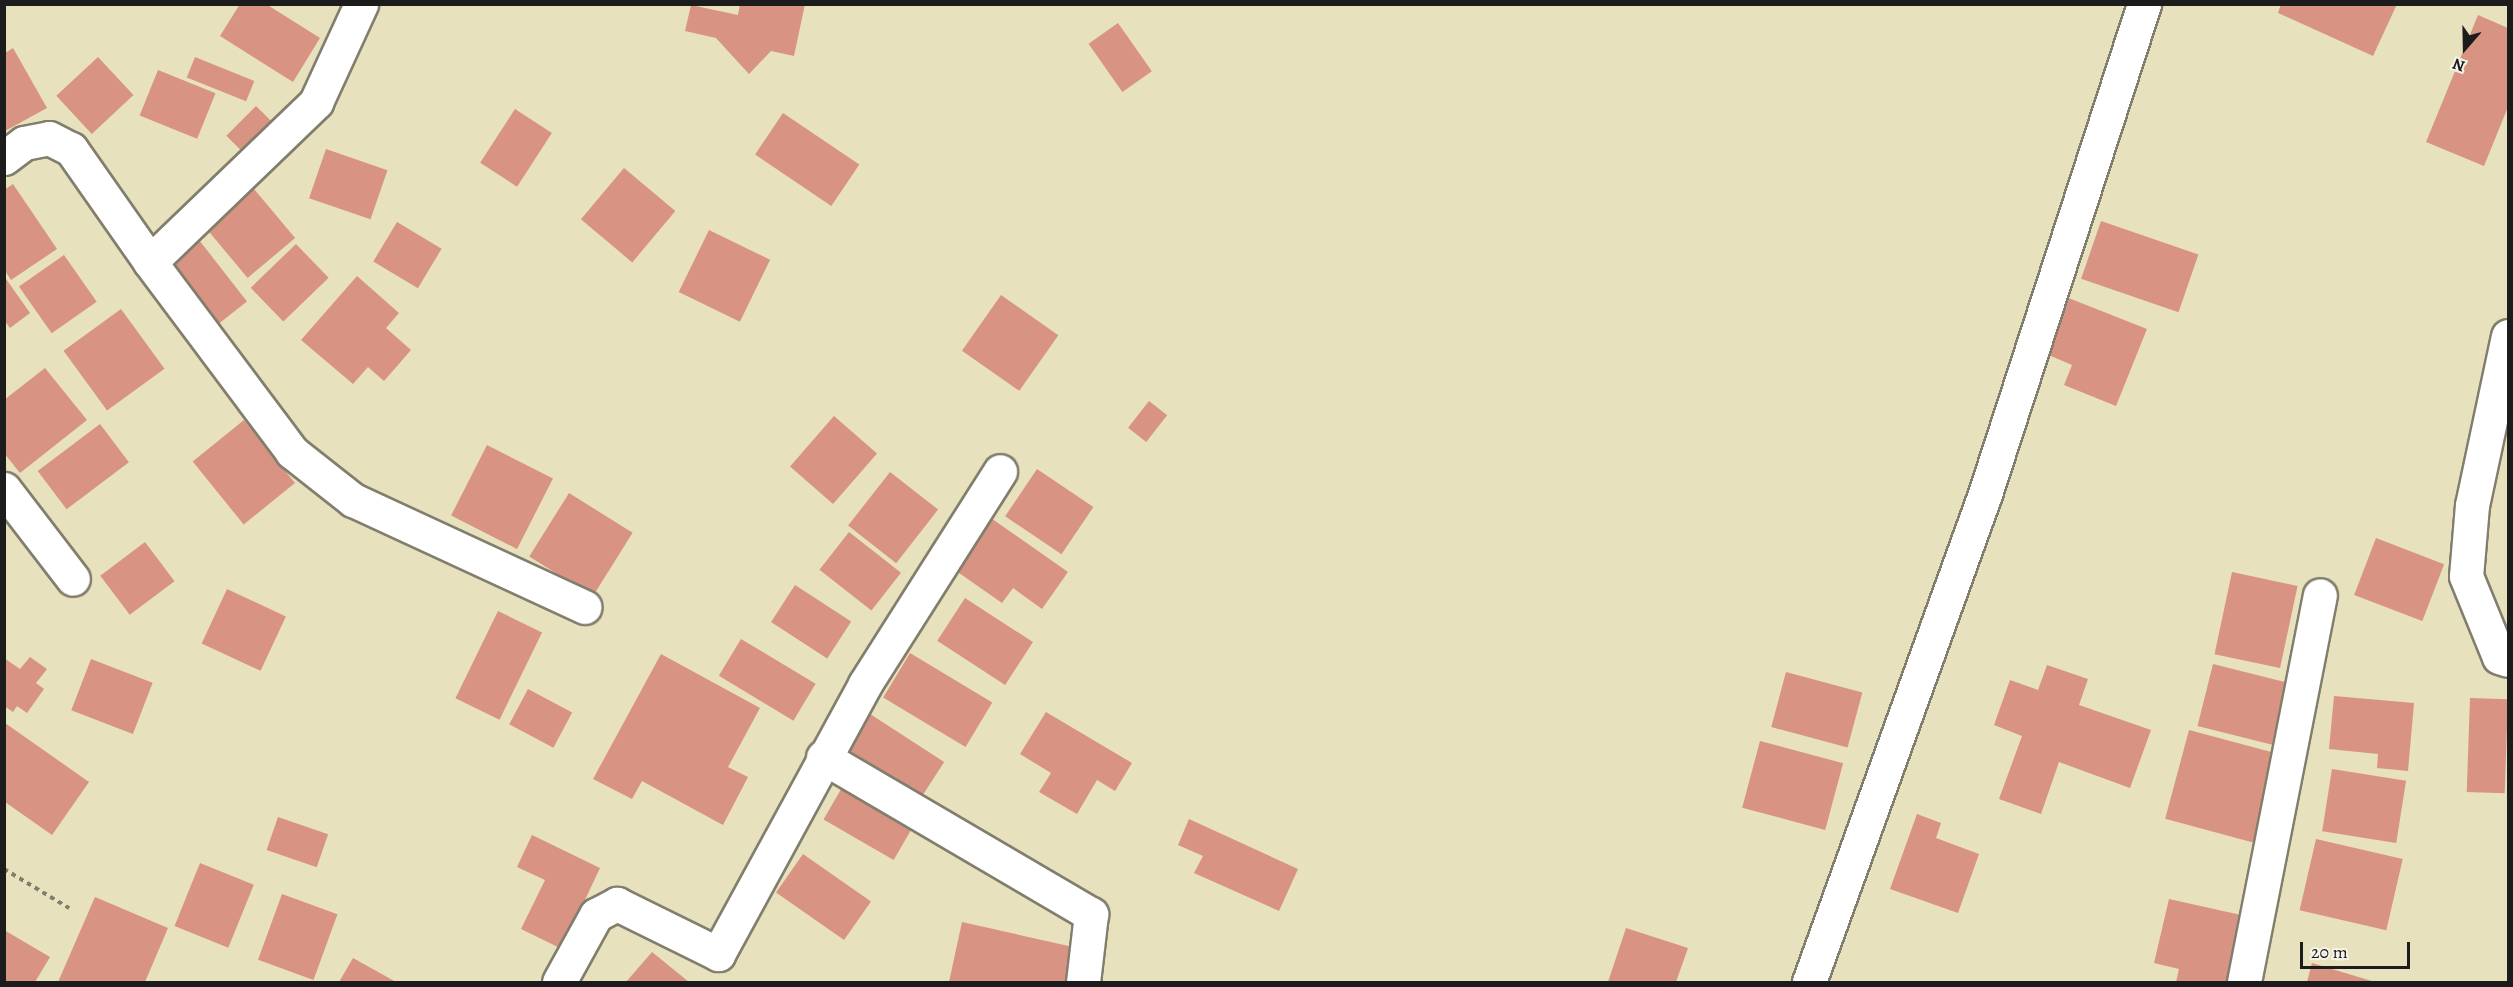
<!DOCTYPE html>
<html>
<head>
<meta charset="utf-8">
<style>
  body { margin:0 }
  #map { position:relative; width:2513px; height:987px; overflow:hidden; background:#e8e1be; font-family:Alegreya,serif }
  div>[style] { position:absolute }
  .building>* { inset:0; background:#d89382; transform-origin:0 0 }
  .path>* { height:4px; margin-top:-2px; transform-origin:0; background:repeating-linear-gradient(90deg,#827e6d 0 4.5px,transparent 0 9px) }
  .roads { filter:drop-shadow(2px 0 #827e6d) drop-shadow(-2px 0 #827e6d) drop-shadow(0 2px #827e6d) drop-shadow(0 -2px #827e6d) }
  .minor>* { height:33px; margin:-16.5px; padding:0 16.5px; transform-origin:16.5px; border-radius:16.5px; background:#fff }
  span { translate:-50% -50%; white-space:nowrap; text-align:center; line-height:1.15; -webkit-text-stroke:4.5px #f7f3e8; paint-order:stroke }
  .frame { position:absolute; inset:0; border:6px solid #1c1c1c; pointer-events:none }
  .north { position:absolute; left:2435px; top:18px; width:60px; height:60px; -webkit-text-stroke:4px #f7f3e8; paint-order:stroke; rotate:200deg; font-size:16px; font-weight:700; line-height:24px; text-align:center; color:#1c1c1c }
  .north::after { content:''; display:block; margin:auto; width:21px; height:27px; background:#1c1c1c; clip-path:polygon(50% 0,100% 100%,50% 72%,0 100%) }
  .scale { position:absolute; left:2300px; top:942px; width:110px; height:27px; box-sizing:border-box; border:3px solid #1c1c1c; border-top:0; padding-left:8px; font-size:18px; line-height:21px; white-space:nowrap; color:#1c1c1c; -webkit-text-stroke:4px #f7f3e8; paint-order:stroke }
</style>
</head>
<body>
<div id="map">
  <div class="building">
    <i style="clip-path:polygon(240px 4px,266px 4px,320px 38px,293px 82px,220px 36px)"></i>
    <i style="clip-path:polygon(740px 4px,805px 4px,794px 56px,771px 51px,749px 74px,716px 38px,685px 31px,691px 5px,738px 15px)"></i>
    <i style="clip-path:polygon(2281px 4px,2397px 4px,2373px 56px,2278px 13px)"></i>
    <i style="clip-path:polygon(2478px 15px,2508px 28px,2508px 107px,2484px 166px,2426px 142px)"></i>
    <i style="left:1118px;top:23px;width:59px;height:36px;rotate:55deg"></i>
    <i style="clip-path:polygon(13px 48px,47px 108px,5px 131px,5px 53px)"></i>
    <i style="left:98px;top:57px;width:52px;height:57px;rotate:47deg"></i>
    <i style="left:195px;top:57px;width:64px;height:22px;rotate:22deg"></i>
    <i style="left:158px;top:70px;width:62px;height:49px;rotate:22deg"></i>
    <i style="left:256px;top:106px;width:21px;height:42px;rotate:45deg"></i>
    <i style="left:515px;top:109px;width:44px;height:64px;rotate:33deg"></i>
    <i style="left:783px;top:113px;width:92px;height:50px;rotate:34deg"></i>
    <i style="left:326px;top:149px;width:65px;height:52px;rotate:19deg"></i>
    <i style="left:624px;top:168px;width:67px;height:67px;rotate:40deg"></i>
    <i style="clip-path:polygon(13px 184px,57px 249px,11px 280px,4px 269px,4px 190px)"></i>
    <i style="left:254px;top:189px;width:64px;height:62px;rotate:50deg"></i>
    <i style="left:2101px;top:221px;width:103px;height:61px;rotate:19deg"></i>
    <i style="left:397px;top:222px;width:52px;height:46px;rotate:31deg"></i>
    <i style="left:709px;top:230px;width:68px;height:69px;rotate:26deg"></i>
    <i style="left:199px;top:240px;width:78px;height:41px;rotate:52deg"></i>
    <i style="left:296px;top:244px;width:47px;height:63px;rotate:46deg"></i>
    <i style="left:64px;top:255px;width:57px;height:55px;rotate:55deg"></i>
    <i style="clip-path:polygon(4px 276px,30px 313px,10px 328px,4px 320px)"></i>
    <i style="clip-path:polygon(357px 276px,399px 313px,386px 328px,411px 350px,384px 381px,368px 367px,353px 384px,301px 340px)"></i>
    <i style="left:1001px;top:295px;width:70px;height:68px;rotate:35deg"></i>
    <i style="clip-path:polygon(2066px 297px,2147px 329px,2116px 406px,2064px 385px,2072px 365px,2044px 353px)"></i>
    <i style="left:121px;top:309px;width:74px;height:71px;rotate:54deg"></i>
    <i style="clip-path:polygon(45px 368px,87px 420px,20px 473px,4px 453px,4px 400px)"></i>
    <i style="left:1149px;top:401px;width:23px;height:34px;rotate:38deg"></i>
    <i style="left:834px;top:416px;width:57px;height:67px;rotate:41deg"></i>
    <i style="left:244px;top:420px;width:81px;height:66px;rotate:51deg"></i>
    <i style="left:100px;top:424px;width:48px;height:78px;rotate:53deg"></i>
    <i style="left:487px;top:445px;width:74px;height:79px;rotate:27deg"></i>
    <i style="left:1037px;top:469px;width:68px;height:57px;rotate:34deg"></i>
    <i style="left:890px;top:472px;width:61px;height:68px;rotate:38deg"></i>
    <i style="left:569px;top:493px;width:75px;height:75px;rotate:32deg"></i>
    <i style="clip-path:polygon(988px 516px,1068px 572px,1042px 609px,1013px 588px,1002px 603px,952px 568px)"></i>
    <i style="left:849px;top:532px;width:66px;height:48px;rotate:38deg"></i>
    <i style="left:2376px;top:538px;width:73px;height:61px;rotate:21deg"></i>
    <i style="left:145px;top:542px;width:49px;height:56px;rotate:53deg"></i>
    <i style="left:2232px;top:572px;width:67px;height:84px;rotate:12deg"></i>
    <i style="left:795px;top:585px;width:67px;height:44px;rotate:33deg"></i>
    <i style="left:227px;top:589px;width:65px;height:60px;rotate:25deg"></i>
    <i style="left:965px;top:598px;width:81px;height:51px;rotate:33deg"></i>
    <i style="left:498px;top:611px;width:49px;height:97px;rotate:26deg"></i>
    <i style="left:741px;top:639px;width:87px;height:43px;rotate:31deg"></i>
    <i style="left:910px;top:653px;width:96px;height:52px;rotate:31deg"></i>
    <i style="clip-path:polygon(661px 654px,760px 708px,728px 767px,748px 777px,723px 825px,642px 781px,632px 799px,593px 779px)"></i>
    <i style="clip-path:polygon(30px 657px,47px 669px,36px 683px,44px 689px,27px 713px,17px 706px,13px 712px,4px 706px,4px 658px,20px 669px)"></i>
    <i style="left:91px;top:659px;width:66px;height:55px;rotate:21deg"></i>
    <i style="left:2213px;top:664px;width:77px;height:64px;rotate:14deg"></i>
    <i style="clip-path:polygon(2047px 665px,2088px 679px,2079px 705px,2151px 730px,2130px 788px,2059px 762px,2041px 814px,1999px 799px,2022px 736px,1994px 725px,2010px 680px,2038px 690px)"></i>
    <i style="left:1786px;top:672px;width:79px;height:57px;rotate:15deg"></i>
    <i style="left:528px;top:689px;width:50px;height:40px;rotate:28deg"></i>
    <i style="clip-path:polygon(2334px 696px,2414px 703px,2408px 771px,2377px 768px,2378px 754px,2329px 749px)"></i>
    <i style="left:2470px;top:698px;width:38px;height:94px;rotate:2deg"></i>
    <i style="left:867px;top:712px;width:92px;height:42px;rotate:33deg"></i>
    <i style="clip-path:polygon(1046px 712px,1132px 763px,1115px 791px,1097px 780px,1077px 814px,1039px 792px,1051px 773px,1020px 754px)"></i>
    <i style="clip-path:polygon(5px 723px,89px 782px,52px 835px,5px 802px)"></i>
    <i style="left:2189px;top:730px;width:91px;height:92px;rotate:15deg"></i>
    <i style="left:1760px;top:741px;width:86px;height:69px;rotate:15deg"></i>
    <i style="left:2332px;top:769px;width:75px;height:63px;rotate:9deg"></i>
    <i style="left:844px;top:784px;width:81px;height:41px;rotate:30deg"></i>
    <i style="clip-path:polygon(1917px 814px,1941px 823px,1936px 838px,1979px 854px,1958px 913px,1890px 889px)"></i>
    <i style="left:278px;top:817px;width:53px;height:35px;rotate:19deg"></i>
    <i style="clip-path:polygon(1189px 819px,1298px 869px,1279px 911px,1194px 873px,1203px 856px,1178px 845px)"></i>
    <i style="clip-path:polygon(532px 835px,600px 868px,562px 949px,521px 929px,545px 880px,517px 867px)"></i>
    <i style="left:2316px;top:839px;width:89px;height:73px;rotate:13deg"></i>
    <i style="left:803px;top:854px;width:83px;height:47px;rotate:35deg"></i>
    <i style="left:200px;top:863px;width:58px;height:68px;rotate:22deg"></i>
    <i style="left:282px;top:894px;width:59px;height:70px;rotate:20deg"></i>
    <i style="clip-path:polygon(95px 897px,168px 928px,145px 982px,58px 982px)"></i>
    <i style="clip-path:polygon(2169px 899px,2241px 915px,2226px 982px,2176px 982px,2179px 969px,2154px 963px)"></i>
    <i style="clip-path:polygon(962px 922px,1073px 947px,1065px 982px,949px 982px)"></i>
    <i style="clip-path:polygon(1626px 928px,1688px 948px,1676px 982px,1608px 982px)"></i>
    <i style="clip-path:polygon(4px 930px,50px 957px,35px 982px,4px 982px)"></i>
    <i style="clip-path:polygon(652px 952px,689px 982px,626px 982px)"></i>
    <i style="clip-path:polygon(353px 958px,396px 982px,339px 982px)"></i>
    <i style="clip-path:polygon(2312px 963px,2375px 982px,2307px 982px)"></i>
  </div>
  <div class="path">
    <i style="left:4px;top:869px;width:76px;rotate:31deg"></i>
  </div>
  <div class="roads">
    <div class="minor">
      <i style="left:4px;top:158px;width:25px;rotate:-37deg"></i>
      <i style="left:24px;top:143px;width:25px;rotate:-11deg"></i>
      <i style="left:49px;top:138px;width:25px;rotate:27deg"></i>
      <i style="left:71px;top:149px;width:138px;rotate:55deg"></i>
      <i style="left:150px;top:262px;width:231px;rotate:-43.9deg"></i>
      <i style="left:316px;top:102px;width:108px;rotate:-65.3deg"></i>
      <i style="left:150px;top:262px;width:237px;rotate:53.2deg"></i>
      <i style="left:292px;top:452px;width:78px;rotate:38.2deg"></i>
      <i style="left:353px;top:500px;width:255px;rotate:24.8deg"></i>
      <i style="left:2508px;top:336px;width:173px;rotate:102deg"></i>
      <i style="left:2472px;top:505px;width:71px;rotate:94.8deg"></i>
      <i style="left:2466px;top:576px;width:87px;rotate:67.8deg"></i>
      <i style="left:2499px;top:657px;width:9px;rotate:18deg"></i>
      <i style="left:4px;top:489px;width:113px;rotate:52.5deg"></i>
      <i style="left:823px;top:757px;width:311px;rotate:30.4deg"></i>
      <i style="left:1091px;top:914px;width:68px;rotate:96.7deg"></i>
      <i style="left:559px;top:982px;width:77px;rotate:-61.1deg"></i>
      <i style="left:596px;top:915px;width:24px;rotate:-28deg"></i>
      <i style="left:617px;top:904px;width:113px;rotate:26.3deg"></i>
      <i style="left:718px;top:954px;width:307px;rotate:-61.4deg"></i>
      <i style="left:865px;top:684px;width:252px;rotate:-57.6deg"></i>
      <i style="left:1809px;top:982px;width:519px;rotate:-70.17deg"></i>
      <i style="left:1985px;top:494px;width:515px;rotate:-72.02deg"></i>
      <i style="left:2244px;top:982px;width:394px;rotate:-78.9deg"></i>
    </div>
  </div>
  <div class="frame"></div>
  <div class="north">N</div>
  <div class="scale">20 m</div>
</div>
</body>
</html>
